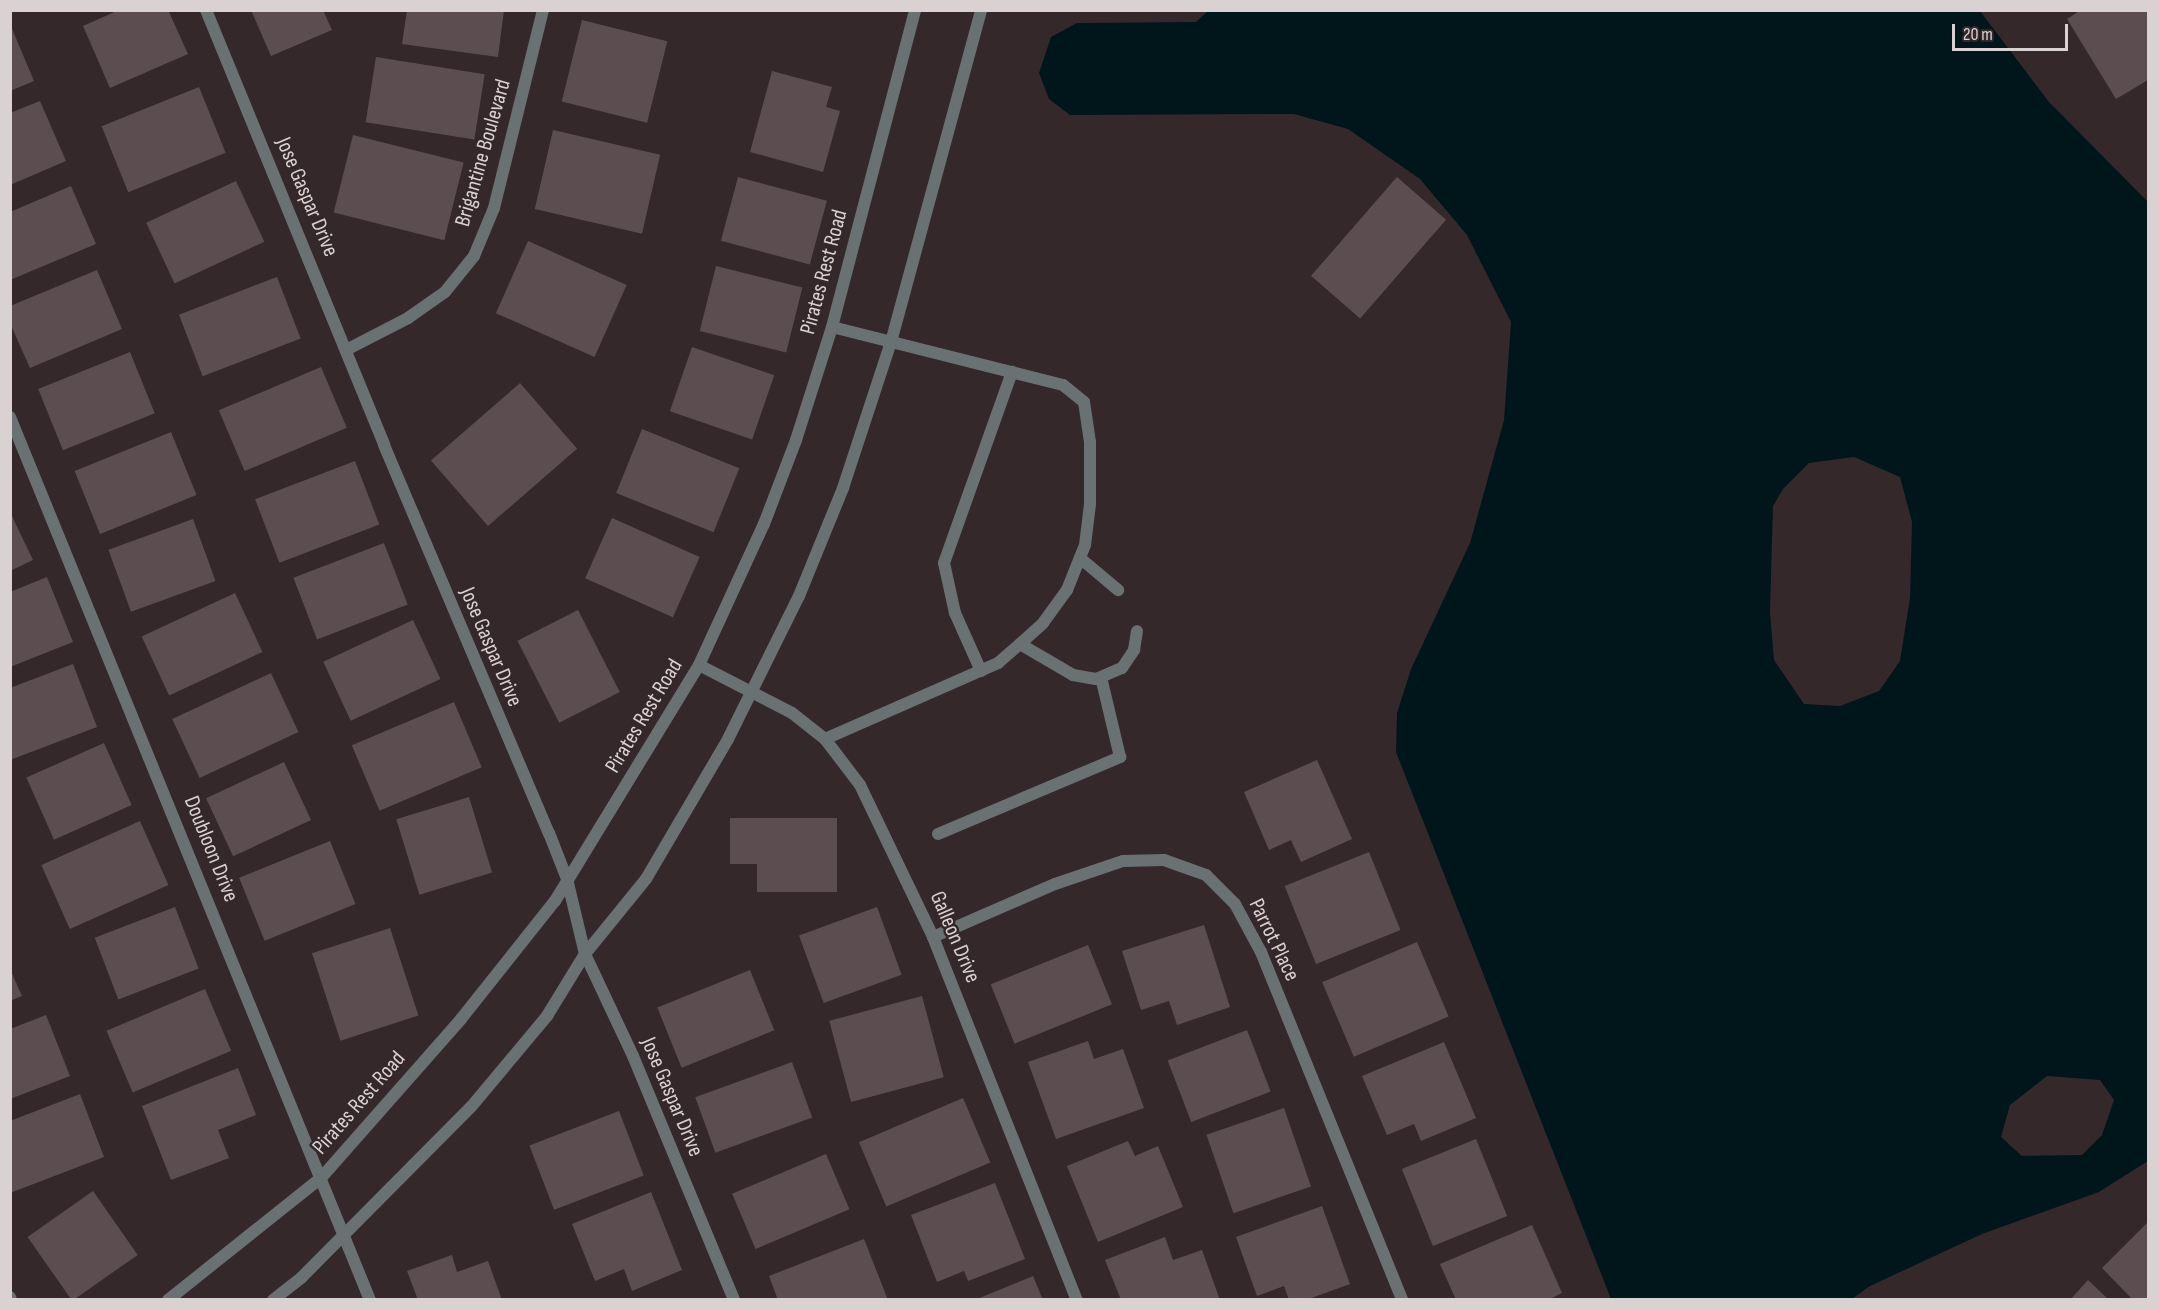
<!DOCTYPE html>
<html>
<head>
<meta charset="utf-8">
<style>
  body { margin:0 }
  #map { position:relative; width:2159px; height:1310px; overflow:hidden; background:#35282b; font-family:"Sofia Sans Condensed",sans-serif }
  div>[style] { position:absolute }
  .water>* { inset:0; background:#00161b }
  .building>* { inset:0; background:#5c4d51; transform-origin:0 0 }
  .service>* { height:12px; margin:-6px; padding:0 6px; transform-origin:6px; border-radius:6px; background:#6a7173 }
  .minor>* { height:12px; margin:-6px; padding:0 6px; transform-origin:6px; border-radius:6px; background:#6a7173 }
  span { translate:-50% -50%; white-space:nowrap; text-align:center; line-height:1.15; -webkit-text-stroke:5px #35282b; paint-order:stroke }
  .street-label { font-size:22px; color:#dad1d3 }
  .frame { position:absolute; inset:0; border:12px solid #dad1d3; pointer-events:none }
  .scale { position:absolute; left:1952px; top:24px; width:116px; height:27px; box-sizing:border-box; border:3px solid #dad1d3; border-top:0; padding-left:8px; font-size:18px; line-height:21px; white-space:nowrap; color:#dad1d3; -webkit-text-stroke:4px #35282b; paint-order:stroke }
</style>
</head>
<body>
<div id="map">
  <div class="water">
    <i style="clip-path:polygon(evenodd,1208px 11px,1980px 11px,2049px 102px,2148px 202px,2148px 1161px,2099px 1192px,1982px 1234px,1870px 1286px,1852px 1299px,1611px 1299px,1396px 752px,1397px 713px,1411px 669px,1470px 543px,1504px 420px,1511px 322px,1467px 235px,1420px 179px,1348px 129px,1294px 114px,1070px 115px,1049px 99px,1039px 73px,1051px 37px,1077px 23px,1196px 22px,1208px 11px,1854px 457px,1900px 477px,1912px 522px,1910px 598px,1900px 661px,1879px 691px,1840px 706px,1804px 704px,1774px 660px,1770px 612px,1773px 506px,1783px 489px,1809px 463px,1854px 457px,1208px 11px,2047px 1076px,2100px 1080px,2114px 1100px,2102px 1135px,2082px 1155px,2022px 1156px,2001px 1137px,2010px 1105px,2047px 1076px)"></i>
  </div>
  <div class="building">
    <i style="clip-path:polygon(119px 10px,168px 10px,188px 54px,110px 88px,83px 26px)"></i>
    <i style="clip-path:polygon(251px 10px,323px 10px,332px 30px,271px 56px)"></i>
    <i style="clip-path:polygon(407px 10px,504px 10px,498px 57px,402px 44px)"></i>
    <i style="clip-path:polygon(2081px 10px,2148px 10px,2148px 80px,2116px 99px,2067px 19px)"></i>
    <i style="left:582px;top:20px;width:88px;height:84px;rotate:14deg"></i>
    <i style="clip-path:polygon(10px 24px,34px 81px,10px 91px)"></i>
    <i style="left:376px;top:57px;width:110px;height:66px;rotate:9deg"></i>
    <i style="clip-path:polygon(772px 71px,832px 87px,826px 107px,840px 111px,823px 172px,750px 152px)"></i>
    <i style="left:199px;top:87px;width:71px;height:105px;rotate:68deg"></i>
    <i style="clip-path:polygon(40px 101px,66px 161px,10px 185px,10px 113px)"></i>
    <i style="left:553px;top:130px;width:110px;height:81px;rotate:13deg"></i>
    <i style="left:353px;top:135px;width:114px;height:80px;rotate:14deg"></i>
    <i style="left:738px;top:177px;width:92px;height:66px;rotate:15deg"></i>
    <i style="left:1397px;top:177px;width:65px;height:131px;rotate:41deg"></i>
    <i style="left:236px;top:181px;width:67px;height:99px;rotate:65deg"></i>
    <i style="clip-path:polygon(71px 186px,96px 244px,10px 280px,10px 212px)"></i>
    <i style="left:528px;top:241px;width:108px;height:79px;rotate:24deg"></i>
    <i style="left:716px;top:266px;width:89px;height:67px;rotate:14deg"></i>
    <i style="clip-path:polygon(97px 270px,122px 329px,30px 368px,10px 323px,10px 306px)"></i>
    <i style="left:277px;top:277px;width:66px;height:105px;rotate:69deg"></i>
    <i style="left:692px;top:347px;width:87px;height:68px;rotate:19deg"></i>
    <i style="left:130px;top:352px;width:66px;height:99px;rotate:68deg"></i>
    <i style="left:321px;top:367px;width:66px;height:111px;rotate:67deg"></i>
    <i style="left:520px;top:383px;width:87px;height:118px;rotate:49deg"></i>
    <i style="left:642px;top:429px;width:105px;height:69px;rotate:22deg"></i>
    <i style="left:171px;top:432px;width:68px;height:104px;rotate:68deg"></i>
    <i style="left:355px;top:461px;width:68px;height:107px;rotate:69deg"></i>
    <i style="clip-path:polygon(10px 512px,33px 560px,10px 571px)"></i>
    <i style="left:612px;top:518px;width:96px;height:66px;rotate:24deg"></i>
    <i style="left:193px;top:519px;width:66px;height:90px;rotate:70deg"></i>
    <i style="left:384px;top:543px;width:66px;height:97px;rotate:69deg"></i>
    <i style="clip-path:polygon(47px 577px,73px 642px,10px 667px,10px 592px)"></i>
    <i style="left:235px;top:593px;width:65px;height:103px;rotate:65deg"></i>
    <i style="left:578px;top:610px;width:92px;height:68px;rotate:63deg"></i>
    <i style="left:413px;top:620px;width:65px;height:99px;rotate:65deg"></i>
    <i style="clip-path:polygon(73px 664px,97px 727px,10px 760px,10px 688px)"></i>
    <i style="left:271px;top:673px;width:65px;height:109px;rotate:65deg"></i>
    <i style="left:454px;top:702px;width:71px;height:111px;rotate:67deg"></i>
    <i style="left:104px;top:743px;width:68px;height:85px;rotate:66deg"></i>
    <i style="clip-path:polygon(1317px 760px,1352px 839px,1301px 862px,1291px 840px,1269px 850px,1244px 792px)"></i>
    <i style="left:284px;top:762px;width:64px;height:86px;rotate:65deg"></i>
    <i style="left:469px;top:797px;width:79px;height:76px;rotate:73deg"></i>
    <i style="clip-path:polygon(730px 818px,837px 818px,837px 892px,757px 892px,757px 864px,730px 864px)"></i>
    <i style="left:140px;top:821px;width:70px;height:108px;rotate:66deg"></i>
    <i style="left:330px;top:841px;width:68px;height:98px;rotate:68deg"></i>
    <i style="left:1369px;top:852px;width:84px;height:91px;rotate:68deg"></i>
    <i style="left:175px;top:907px;width:66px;height:86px;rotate:69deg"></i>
    <i style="left:877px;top:907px;width:72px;height:83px;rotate:70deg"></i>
    <i style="clip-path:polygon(1204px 925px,1230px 1007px,1177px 1025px,1169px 1001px,1141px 1010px,1122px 951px)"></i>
    <i style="left:390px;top:928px;width:92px;height:82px;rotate:72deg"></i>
    <i style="left:1417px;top:942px;width:81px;height:103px;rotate:67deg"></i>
    <i style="left:1088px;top:945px;width:64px;height:105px;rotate:68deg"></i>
    <i style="clip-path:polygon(10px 969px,22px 996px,10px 1001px)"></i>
    <i style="left:750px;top:970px;width:65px;height:100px;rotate:68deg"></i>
    <i style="left:205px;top:989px;width:67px;height:107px;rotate:67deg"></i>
    <i style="left:922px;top:996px;width:84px;height:96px;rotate:75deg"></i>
    <i style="clip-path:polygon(46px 1015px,70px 1076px,10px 1099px,10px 1029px)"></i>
    <i style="left:1247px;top:1030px;width:66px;height:85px;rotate:69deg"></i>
    <i style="clip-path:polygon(1088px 1041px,1094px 1059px,1123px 1049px,1144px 1108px,1056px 1139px,1028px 1062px)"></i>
    <i style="clip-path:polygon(1444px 1042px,1476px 1118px,1421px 1141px,1414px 1124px,1387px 1135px,1362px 1076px)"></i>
    <i style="left:792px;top:1062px;width:59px;height:103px;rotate:70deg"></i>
    <i style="clip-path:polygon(238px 1068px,256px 1115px,218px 1130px,229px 1158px,171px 1180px,142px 1106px)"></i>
    <i style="clip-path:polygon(80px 1094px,104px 1157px,10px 1193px,10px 1121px)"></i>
    <i style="left:963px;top:1098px;width:70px;height:113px;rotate:67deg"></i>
    <i style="left:1284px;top:1108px;width:83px;height:82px;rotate:71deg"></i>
    <i style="left:619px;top:1111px;width:69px;height:96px;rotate:69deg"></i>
    <i style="left:1476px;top:1139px;width:83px;height:80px;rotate:68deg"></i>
    <i style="clip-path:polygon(1128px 1141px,1135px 1156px,1158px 1146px,1183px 1207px,1098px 1242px,1067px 1166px)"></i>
    <i style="left:826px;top:1154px;width:60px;height:102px;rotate:67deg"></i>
    <i style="clip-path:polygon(995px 1183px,1025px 1259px,968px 1281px,964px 1271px,937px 1282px,911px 1215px)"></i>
    <i style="left:93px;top:1191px;width:78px;height:80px;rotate:55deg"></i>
    <i style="clip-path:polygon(651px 1192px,682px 1270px,632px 1291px,624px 1269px,595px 1281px,572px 1224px)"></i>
    <i style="clip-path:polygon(1322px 1206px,1350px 1284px,1306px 1300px,1289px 1300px,1284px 1286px,1257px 1296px,1236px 1237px)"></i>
    <i style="clip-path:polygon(2148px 1222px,2148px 1300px,2133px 1300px,2102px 1268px)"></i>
    <i style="clip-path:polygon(1532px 1225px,1562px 1293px,1548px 1300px,1456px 1300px,1440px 1264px)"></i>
    <i style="clip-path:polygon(1165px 1237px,1173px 1260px,1202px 1250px,1220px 1300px,1121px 1300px,1105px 1260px)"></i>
    <i style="clip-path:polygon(864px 1239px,888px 1300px,778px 1300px,769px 1276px)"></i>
    <i style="clip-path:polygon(452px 1255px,457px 1272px,488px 1261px,502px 1300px,418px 1300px,407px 1271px)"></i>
    <i style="clip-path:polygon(1033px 1276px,1043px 1300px,977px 1300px,977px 1299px)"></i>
    <i style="clip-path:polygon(2088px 1280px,2109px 1300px,2070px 1300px)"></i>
  </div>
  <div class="service">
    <i style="left:1080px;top:558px;width:50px;rotate:40.1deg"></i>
    <i style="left:1020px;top:644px;width:61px;rotate:30.3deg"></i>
    <i style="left:1073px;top:675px;width:23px;rotate:10deg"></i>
    <i style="left:1096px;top:679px;width:28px;rotate:-23deg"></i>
    <i style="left:1122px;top:668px;width:22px;rotate:-56deg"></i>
    <i style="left:1134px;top:650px;width:19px;rotate:-81deg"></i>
    <i style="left:981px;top:671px;width:64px;rotate:-114.1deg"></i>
    <i style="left:955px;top:613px;width:51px;rotate:-102.4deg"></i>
    <i style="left:944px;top:563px;width:203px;rotate:-70.4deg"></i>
    <i style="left:825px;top:739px;width:189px;rotate:-23.7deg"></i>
    <i style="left:998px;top:663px;width:29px;rotate:-41deg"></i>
    <i style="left:1020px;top:644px;width:31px;rotate:-42deg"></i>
    <i style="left:1043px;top:623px;width:41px;rotate:-54deg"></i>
    <i style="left:1067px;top:590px;width:48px;rotate:-68.2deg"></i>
    <i style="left:1085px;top:545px;width:41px;rotate:-83deg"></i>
    <i style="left:1090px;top:504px;width:62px;rotate:-90deg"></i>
    <i style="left:1090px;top:442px;width:40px;rotate:-98.5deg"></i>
    <i style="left:1084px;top:402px;width:27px;rotate:-141deg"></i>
    <i style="left:1063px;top:385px;width:238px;rotate:-165.9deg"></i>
    <i style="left:938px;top:834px;width:198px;rotate:-22.9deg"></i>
    <i style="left:1120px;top:757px;width:82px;rotate:-103.4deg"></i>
  </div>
  <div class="minor">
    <i style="left:206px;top:10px;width:470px;rotate:67.7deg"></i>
    <i style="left:384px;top:445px;width:422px;rotate:67deg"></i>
    <i style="left:549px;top:833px;width:49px;rotate:68.6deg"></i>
    <i style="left:567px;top:879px;width:77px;rotate:76.5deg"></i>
    <i style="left:585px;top:954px;width:113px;rotate:64.8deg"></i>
    <i style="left:633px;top:1056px;width:264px;rotate:67.5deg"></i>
    <i style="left:348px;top:349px;width:68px;rotate:-27.3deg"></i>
    <i style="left:408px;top:318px;width:45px;rotate:-35.1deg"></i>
    <i style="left:445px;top:292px;width:46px;rotate:-51.1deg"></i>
    <i style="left:474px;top:256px;width:52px;rotate:-67.4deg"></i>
    <i style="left:494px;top:208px;width:204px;rotate:-76.1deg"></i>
    <i style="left:10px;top:417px;width:954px;rotate:67.82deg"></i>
    <i style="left:699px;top:665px;width:105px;rotate:27.3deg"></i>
    <i style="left:792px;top:713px;width:42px;rotate:38.2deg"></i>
    <i style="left:825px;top:739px;width:58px;rotate:52.7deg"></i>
    <i style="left:860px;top:785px;width:169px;rotate:64.3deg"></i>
    <i style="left:933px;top:937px;width:391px;rotate:68.4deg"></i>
    <i style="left:933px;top:937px;width:133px;rotate:-23.5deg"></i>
    <i style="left:1055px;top:884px;width:72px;rotate:-18.7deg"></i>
    <i style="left:1123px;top:861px;width:41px;rotate:-1.4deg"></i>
    <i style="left:1164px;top:860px;width:45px;rotate:19.7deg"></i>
    <i style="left:1206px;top:875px;width:41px;rotate:45deg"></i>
    <i style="left:1235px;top:904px;width:55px;rotate:61.6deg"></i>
    <i style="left:1261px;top:952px;width:375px;rotate:67.9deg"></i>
    <i style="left:10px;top:1297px;width:3px;rotate:72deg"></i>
    <i style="left:168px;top:1300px;width:196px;rotate:-38.6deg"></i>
    <i style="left:321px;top:1178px;width:212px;rotate:-48.6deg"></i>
    <i style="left:461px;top:1019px;width:151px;rotate:-51.5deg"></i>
    <i style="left:555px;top:901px;width:276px;rotate:-58.6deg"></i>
    <i style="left:699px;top:665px;width:155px;rotate:-65.3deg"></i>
    <i style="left:764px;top:524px;width:90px;rotate:-69.1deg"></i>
    <i style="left:796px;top:440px;width:119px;rotate:-72.3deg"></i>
    <i style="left:832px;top:327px;width:328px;rotate:-75.3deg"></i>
    <i style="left:273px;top:1300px;width:36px;rotate:-38deg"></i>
    <i style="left:301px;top:1278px;width:241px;rotate:-45.2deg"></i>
    <i style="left:471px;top:1107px;width:119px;rotate:-50.1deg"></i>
    <i style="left:547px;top:1016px;width:73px;rotate:-58.5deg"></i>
    <i style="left:585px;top:954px;width:97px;rotate:-50.9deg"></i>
    <i style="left:646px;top:879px;width:162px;rotate:-59.6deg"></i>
    <i style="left:728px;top:739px;width:160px;rotate:-63.6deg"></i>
    <i style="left:799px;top:596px;width:117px;rotate:-67.8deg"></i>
    <i style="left:843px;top:488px;width:154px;rotate:-71.8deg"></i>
    <i style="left:891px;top:342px;width:344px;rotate:-74.8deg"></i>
  </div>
  <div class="street-label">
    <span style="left:483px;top:153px;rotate:-74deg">Brigantine Boulevard</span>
    <span style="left:307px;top:197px;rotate:67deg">Jose Gaspar Drive</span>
    <span style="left:824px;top:272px;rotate:-75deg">Pirates Rest Road</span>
    <span style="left:491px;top:647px;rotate:67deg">Jose Gaspar Drive</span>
    <span style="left:644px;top:716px;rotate:-59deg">Pirates Rest Road</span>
    <span style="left:211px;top:849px;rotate:68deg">Doubloon Drive</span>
    <span style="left:955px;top:937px;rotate:67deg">Galleon Drive</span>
    <span style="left:1274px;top:940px;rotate:64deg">Parrot Place</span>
    <span style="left:672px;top:1097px;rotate:67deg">Jose Gaspar Drive</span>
    <span style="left:359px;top:1103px;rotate:-49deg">Pirates Rest Road</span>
  </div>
  <div class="frame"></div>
  <div class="scale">20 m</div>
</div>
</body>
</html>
